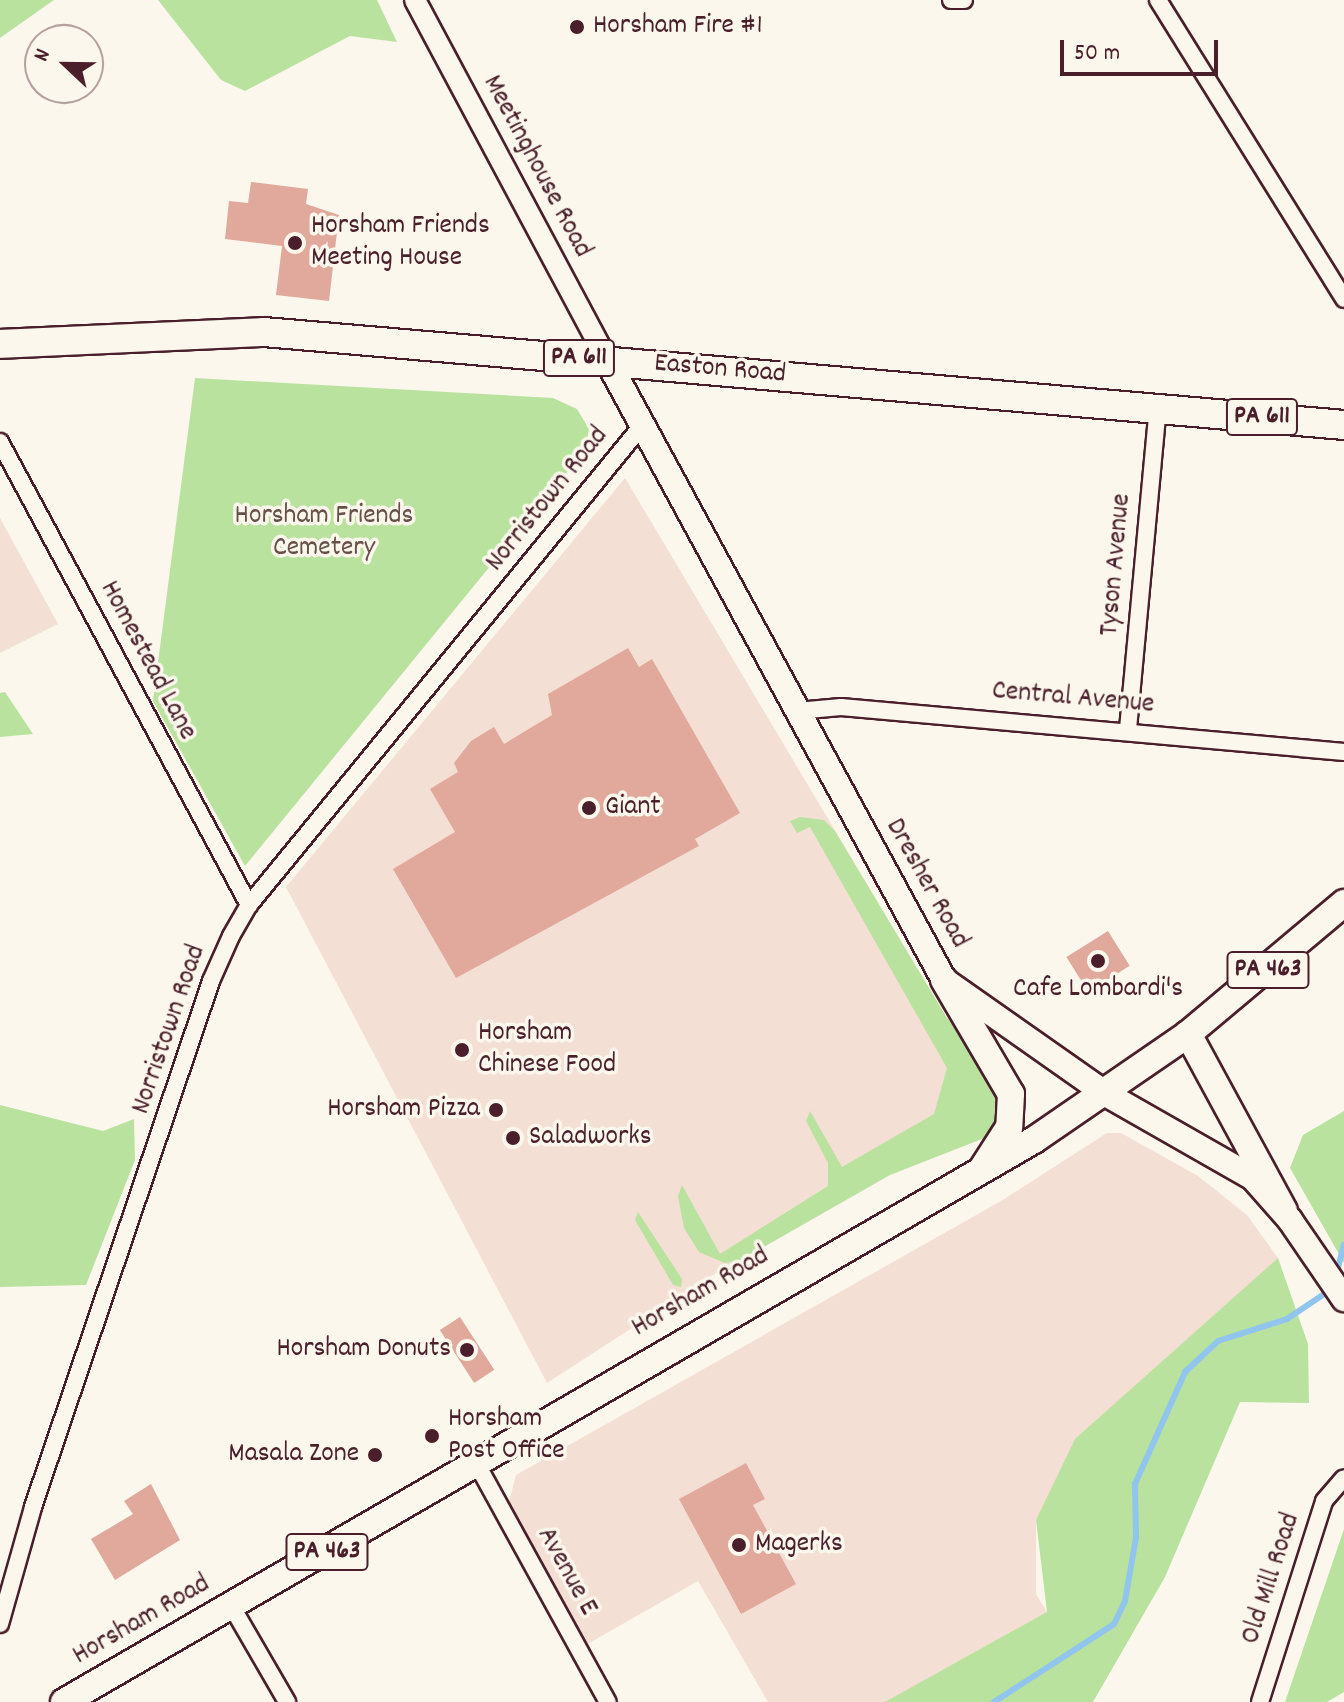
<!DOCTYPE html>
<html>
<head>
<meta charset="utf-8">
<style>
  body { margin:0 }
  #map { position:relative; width:1344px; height:1702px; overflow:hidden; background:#fbf7ec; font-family:Dekko,sans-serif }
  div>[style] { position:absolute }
  .built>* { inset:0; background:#f3dfd4 }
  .green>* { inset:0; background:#b9e29e }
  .stream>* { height:6px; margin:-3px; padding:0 3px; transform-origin:3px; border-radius:3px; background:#91c5ee }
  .building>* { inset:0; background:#e1a89c; transform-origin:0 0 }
  .roads { filter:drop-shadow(2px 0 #4a1f2b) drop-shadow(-2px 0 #4a1f2b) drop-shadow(0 2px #4a1f2b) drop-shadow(0 -2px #4a1f2b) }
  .minor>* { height:16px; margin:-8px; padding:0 8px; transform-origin:8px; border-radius:8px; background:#fbf7ec }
  .tertiary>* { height:20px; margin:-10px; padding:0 10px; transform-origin:10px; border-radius:10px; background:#fbf7ec }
  .secondary>* { height:24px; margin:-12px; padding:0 12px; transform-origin:12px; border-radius:12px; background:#fbf7ec }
  .primary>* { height:26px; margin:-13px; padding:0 13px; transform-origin:13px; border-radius:13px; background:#fbf7ec }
  .trunk>* { height:28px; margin:-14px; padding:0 14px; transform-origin:14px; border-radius:14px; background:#fbf7ec }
  .dots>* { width:22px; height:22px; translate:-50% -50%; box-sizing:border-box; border:4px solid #fbf7ec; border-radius:50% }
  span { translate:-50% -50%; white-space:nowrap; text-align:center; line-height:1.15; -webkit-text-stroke:7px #fbf7ec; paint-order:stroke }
  .shield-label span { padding:2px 6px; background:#fbf7ec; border:2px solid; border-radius:6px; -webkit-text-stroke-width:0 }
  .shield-label { font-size:26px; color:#4a1f2b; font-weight:700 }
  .poi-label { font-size:28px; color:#4a1f2b }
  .left { translate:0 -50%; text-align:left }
  .right { translate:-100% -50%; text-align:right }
  .street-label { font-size:28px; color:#4a1f2b }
  .park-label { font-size:28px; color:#665048 }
  .north { position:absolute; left:24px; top:24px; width:80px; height:80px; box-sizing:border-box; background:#fbf7ec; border:2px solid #b4a19f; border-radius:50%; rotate:292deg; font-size:22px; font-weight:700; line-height:32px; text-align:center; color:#4a1f2b }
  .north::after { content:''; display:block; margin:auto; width:28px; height:36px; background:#4a1f2b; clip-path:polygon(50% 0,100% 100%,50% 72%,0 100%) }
  .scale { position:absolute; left:1060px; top:40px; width:158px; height:36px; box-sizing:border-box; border:4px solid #4a1f2b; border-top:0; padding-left:10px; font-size:24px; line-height:28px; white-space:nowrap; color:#4a1f2b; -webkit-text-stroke:6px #fbf7ec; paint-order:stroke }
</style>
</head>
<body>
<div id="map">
  <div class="built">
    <i style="clip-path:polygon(625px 478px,992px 1094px,547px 1383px,286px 887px)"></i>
    <i style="clip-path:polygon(0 518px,58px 624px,0 653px)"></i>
    <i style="clip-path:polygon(1107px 1133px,1121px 1133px,1198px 1176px,1247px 1215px,1278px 1258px,1082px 1447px,1036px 1520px,1036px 1594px,1050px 1617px,896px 1702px,768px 1702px,698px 1581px,584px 1646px,508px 1506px,516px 1475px,1001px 1201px)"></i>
  </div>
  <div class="green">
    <i style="clip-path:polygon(0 0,54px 0,0 38px)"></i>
    <i style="clip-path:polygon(158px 0,377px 0,397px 42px,350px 36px,245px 91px,221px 80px)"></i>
    <i style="clip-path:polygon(195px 378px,553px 398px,577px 409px,589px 429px,585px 450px,245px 866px,153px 701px)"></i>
    <i style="clip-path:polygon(5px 692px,33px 734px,0 737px,0 693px)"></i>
    <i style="clip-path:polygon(800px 817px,824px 820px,835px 831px,947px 1018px,968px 1038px,1000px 1092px,998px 1123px,987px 1137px,890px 1175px,739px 1261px,725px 1263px,699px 1252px,684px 1228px,678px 1196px,682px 1185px,720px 1254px,828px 1186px,828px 1163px,806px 1121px,810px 1111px,842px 1167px,934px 1114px,947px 1068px,810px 827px,797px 833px,790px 821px)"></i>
    <i style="clip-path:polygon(0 1105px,103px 1131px,134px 1119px,135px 1160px,86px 1285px,0 1287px)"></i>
    <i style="clip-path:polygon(1344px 1111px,1344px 1263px,1290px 1168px,1303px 1135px)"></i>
    <i style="clip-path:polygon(638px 1212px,682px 1279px,681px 1287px,673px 1285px,635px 1220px)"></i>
    <i style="clip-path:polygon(1278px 1258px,1308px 1344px,1309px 1403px,1240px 1402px,1165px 1577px,1093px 1702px,885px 1702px,1047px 1612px,1036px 1520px,1075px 1439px)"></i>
    <i style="clip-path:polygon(1344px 1529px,1344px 1692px,1327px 1702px,1285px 1702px)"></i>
  </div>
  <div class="stream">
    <i style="left:1336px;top:1276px;width:32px;rotate:-76deg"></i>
    <i style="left:994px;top:1702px;width:143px;rotate:-33deg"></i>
    <i style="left:1114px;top:1624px;width:25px;rotate:-64deg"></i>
    <i style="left:1125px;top:1601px;width:65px;rotate:-80.2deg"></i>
    <i style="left:1136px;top:1537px;width:53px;rotate:-91.1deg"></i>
    <i style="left:1135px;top:1484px;width:123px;rotate:-65.9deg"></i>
    <i style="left:1185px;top:1372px;width:45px;rotate:-43.2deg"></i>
    <i style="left:1218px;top:1341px;width:72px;rotate:-17.7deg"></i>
    <i style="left:1287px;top:1319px;width:52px;rotate:-34deg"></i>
  </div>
  <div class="building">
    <i style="clip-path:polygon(251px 182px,308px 189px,306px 204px,339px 215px,329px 301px,276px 295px,282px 246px,225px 239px,229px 201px,248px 203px)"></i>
    <i style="clip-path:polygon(628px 648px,639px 667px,652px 659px,740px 813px,695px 839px,699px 846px,456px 978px,393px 869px,455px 832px,430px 789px,458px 772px,454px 763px,471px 741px,494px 727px,504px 744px,552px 715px,548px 694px)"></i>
    <i style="left:1108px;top:931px;width:41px;height:49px;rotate:58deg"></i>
    <i style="left:460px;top:1317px;width:63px;height:24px;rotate:57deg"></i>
    <i style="clip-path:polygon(746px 1463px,765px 1499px,753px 1505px,796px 1584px,741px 1614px,679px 1499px)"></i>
    <i style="clip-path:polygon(151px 1484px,180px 1540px,115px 1580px,91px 1539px,133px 1514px,124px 1501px)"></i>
  </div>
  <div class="roads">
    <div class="minor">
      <i style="left:951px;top:0;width:13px"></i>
      <i style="left:1158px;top:0;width:352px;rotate:58.1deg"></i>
      <i style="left:0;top:442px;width:526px;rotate:61.73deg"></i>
      <i style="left:797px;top:711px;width:44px;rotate:-5.2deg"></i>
      <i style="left:841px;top:707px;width:505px;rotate:5.11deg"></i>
      <i style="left:1128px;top:729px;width:324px;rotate:-84.7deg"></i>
      <i style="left:478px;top:1466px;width:269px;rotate:61.2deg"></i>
      <i style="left:232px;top:1607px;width:110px;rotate:59.9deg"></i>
      <i style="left:0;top:1624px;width:122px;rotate:-74.2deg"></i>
      <i style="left:33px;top:1507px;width:555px;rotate:-71.3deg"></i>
      <i style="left:211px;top:981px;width:49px;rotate:-66deg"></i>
      <i style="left:231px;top:936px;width:36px;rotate:-60deg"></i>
      <i style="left:249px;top:905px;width:617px;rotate:-50.66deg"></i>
      <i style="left:1260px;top:1702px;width:211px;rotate:-72.3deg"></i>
      <i style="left:1324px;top:1501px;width:30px;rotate:-49deg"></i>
    </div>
    <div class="tertiary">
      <i style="left:415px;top:0;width:408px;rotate:61.9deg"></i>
    </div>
    <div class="secondary">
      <i style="left:607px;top:360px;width:706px;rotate:61.47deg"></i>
      <i style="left:944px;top:980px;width:198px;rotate:35.1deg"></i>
      <i style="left:1106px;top:1094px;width:169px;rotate:29.7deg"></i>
      <i style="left:1253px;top:1178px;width:56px;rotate:48.6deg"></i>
      <i style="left:1290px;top:1220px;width:96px;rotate:55.6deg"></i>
    </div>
    <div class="primary">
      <i style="left:944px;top:980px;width:132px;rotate:59.6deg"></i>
      <i style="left:1011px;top:1094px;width:33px;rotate:93deg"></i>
      <i style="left:1009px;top:1127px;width:50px;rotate:122.7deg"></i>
      <i style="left:1188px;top:1034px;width:201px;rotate:61.5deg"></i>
      <i style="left:64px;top:1702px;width:1121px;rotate:-30.09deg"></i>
      <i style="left:1034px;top:1140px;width:187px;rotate:-34.5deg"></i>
      <i style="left:1188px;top:1034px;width:204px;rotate:-40deg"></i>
    </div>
    <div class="trunk">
      <i style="left:0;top:344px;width:264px;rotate:-2.6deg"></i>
      <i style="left:264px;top:332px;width:1084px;rotate:4.92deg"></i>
    </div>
  </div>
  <div class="dots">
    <i style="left:577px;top:27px;background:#4a1f2b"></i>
    <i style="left:295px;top:243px;background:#4a1f2b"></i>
    <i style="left:589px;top:808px;background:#4a1f2b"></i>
    <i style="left:1098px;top:961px;background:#4a1f2b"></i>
    <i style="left:462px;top:1050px;background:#4a1f2b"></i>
    <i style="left:496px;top:1110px;background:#4a1f2b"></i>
    <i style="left:513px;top:1138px;background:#4a1f2b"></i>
    <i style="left:467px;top:1350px;background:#4a1f2b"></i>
    <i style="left:432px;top:1436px;background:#4a1f2b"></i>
    <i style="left:375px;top:1455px;background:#4a1f2b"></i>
    <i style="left:739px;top:1545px;background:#4a1f2b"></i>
  </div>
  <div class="shield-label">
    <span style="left:579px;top:358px">PA 611</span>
    <span style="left:1262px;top:417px">PA 611</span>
    <span style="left:1268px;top:970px">PA 463</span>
    <span style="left:327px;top:1552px">PA 463</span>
  </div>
  <div class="poi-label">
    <span class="left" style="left:593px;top:27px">Horsham Fire #1</span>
    <span class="left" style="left:311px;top:243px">Horsham Friends<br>Meeting House</span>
    <span class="left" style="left:605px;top:808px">Giant</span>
    <span style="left:1098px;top:990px">Cafe Lombardi's</span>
    <span class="left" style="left:478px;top:1050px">Horsham<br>Chinese Food</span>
    <span class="right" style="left:480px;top:1110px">Horsham Pizza</span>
    <span class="left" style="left:529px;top:1138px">Saladworks</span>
    <span class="right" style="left:451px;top:1350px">Horsham Donuts</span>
    <span class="left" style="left:448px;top:1436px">Horsham<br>Post Office</span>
    <span class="right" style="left:359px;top:1455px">Masala Zone</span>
    <span class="left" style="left:755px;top:1545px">Magerks</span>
  </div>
  <div class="street-label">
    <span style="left:536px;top:167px;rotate:62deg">Meetinghouse Road</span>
    <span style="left:720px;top:370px;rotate:5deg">Easton Road</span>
    <span style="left:548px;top:500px;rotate:-51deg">Norristown Road</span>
    <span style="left:1117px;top:565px;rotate:-85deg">Tyson Avenue</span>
    <span style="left:147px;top:661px;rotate:62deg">Homestead Lane</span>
    <span style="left:1073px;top:699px;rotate:5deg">Central Avenue</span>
    <span style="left:926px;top:884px;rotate:61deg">Dresher Road</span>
    <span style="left:170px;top:1030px;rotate:-71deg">Norristown Road</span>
    <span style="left:701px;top:1293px;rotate:-30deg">Horsham Road</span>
    <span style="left:566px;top:1572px;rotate:61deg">Avenue E</span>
    <span style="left:1272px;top:1579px;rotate:-72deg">Old Mill Road</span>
    <span style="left:142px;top:1621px;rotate:-30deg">Horsham Road</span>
  </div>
  <div class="park-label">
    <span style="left:324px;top:533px">Horsham Friends<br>Cemetery</span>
  </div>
  <div class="north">N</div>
  <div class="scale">50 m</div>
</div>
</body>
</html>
